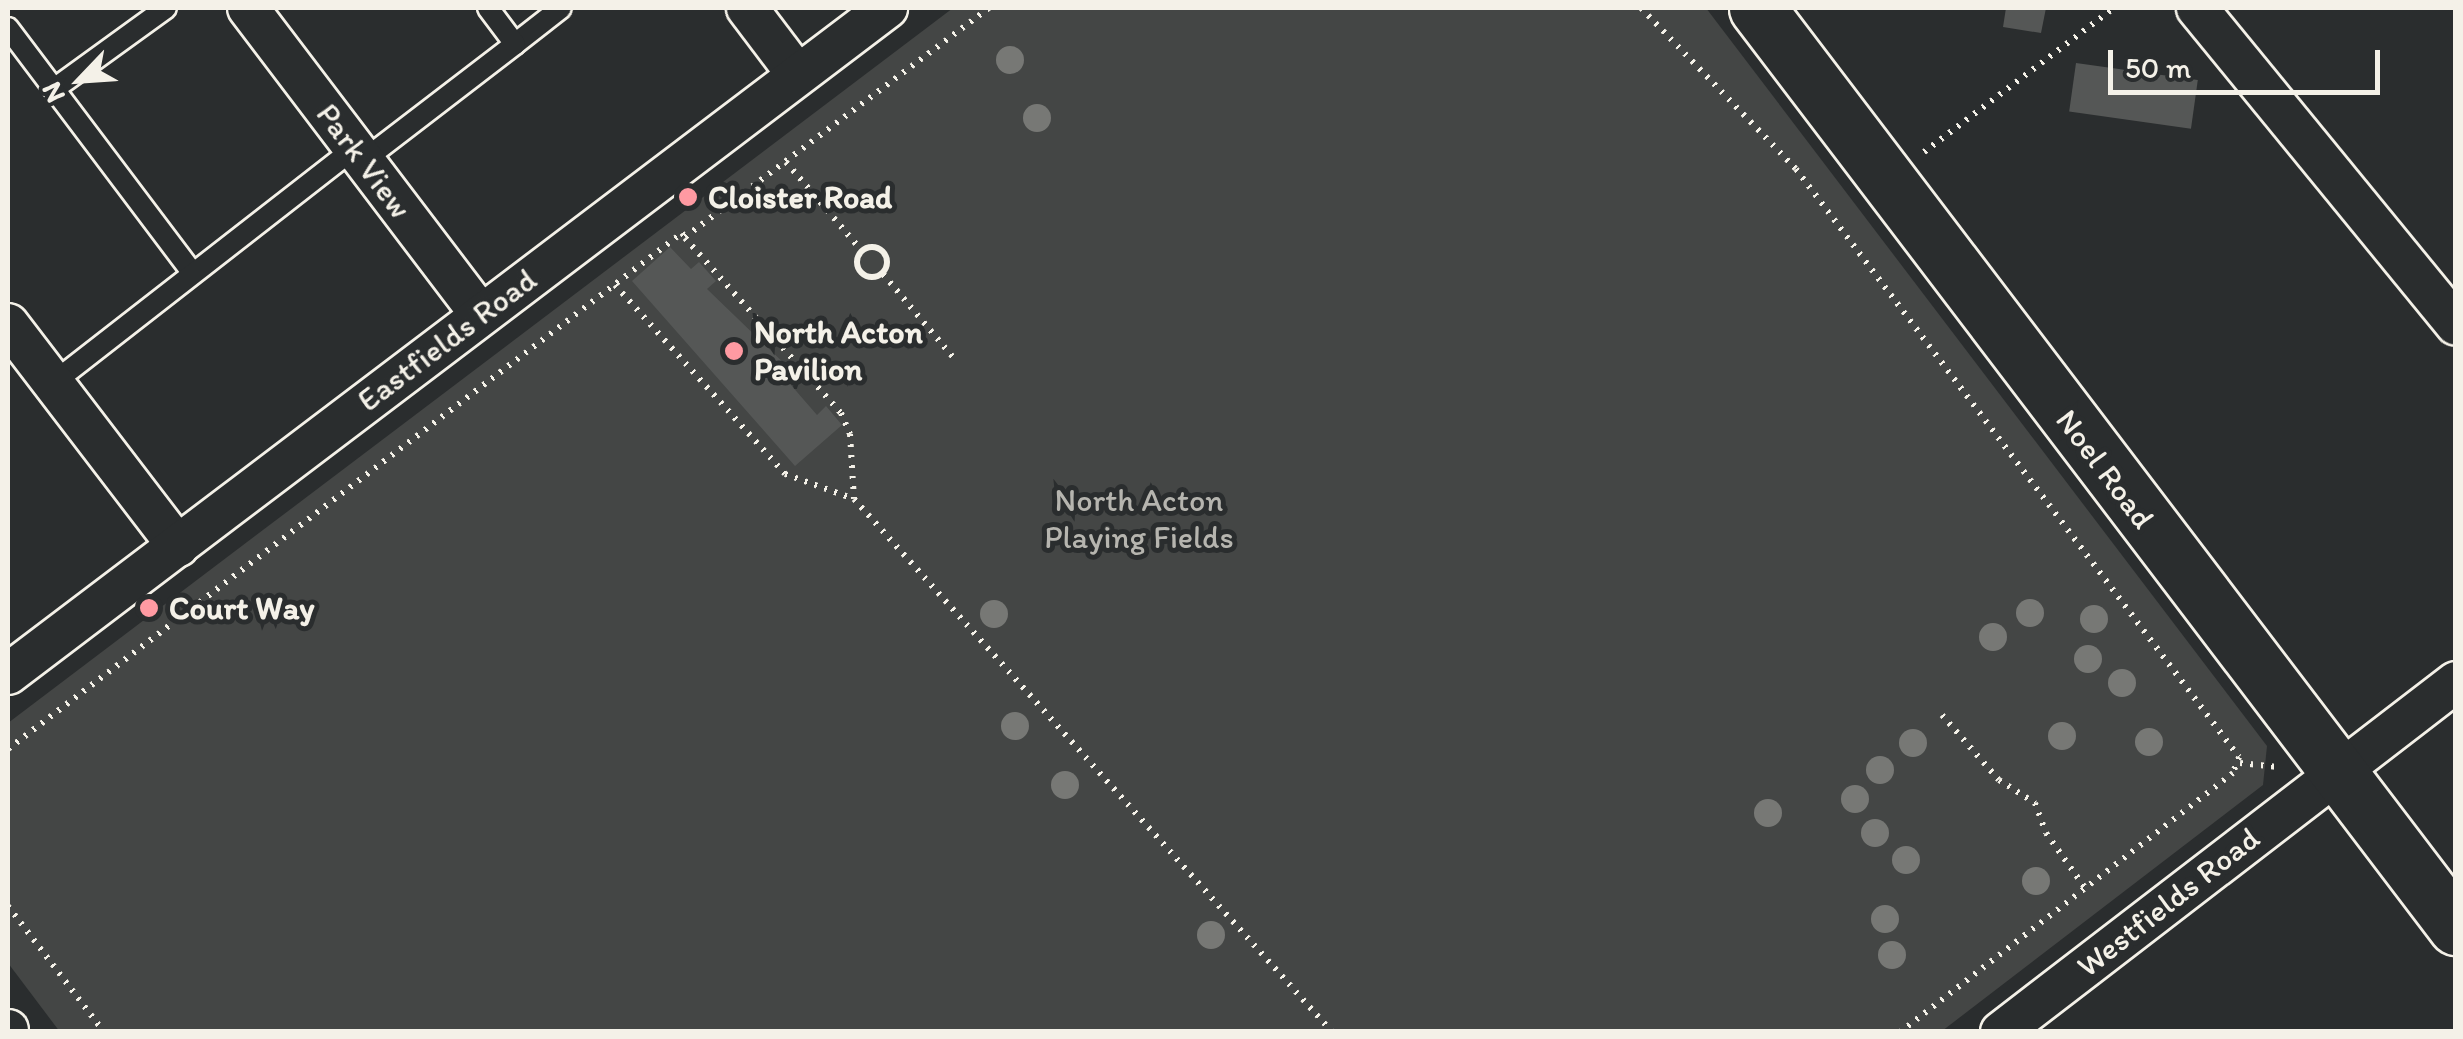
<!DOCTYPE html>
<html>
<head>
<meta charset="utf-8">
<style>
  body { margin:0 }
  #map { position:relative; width:2463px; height:1039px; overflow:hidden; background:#2a2d2e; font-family:Itim,sans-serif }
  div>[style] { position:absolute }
  .green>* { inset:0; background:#444645 }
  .building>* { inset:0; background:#555756; transform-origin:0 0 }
  .path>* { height:6px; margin-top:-3px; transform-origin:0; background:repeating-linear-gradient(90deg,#f4f1e8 0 2.5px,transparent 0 10.5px) }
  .path>.ring { margin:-3px; padding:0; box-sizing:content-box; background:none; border:6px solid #f4f1e8; border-radius:50% }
  .roads { filter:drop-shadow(2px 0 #f4f1e8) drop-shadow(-2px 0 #f4f1e8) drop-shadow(0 2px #f4f1e8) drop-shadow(0 -2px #f4f1e8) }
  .lane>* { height:20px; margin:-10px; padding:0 10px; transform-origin:10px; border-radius:10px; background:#2a2d2e }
  .street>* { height:40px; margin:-20px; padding:0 20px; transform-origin:20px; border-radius:20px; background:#2a2d2e }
  .secondary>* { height:55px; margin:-27.5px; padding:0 27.5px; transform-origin:27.5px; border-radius:27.5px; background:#2a2d2e }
  .trees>* { width:28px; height:28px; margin:-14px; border-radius:50%; background:#777875 }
  .dots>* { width:28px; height:28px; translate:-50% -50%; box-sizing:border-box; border:5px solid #2a2d2e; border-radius:50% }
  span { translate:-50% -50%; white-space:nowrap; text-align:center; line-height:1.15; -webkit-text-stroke:10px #2a2d2e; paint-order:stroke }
  .street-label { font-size:32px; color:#f4f1e8 }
  .poi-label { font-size:32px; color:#f4f1e8; font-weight:700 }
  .left { translate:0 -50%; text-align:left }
  .park-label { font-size:32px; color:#b6b5af }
  .frame { position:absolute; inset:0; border:10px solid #f4f1e8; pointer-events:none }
  .north { position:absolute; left:30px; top:30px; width:100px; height:100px; -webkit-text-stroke:8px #2a2d2e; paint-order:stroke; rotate:245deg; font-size:28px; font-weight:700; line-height:40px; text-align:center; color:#f4f1e8 }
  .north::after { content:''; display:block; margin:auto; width:35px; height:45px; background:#f4f1e8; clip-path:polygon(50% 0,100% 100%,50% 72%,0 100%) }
  .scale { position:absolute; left:2108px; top:50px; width:272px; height:45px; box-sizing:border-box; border:5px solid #f4f1e8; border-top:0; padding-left:12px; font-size:30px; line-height:35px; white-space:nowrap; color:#f4f1e8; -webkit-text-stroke:8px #2a2d2e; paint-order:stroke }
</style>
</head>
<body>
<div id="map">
  <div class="green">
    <i style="clip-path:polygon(953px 8px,1706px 8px,2267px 746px,2263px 785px,1942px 1031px,60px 1032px,8px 963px,8px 723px)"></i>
  </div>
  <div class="building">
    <i style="clip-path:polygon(2006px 8px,2046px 8px,2041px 33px,2003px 27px)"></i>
    <i style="left:2076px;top:63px;width:123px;height:49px;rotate:8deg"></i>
    <i style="clip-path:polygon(670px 247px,691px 269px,699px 262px,716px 281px,707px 289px,791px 370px,784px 377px,817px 415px,826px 406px,842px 425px,795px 466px,632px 281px)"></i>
  </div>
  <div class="path">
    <i style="left:1641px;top:8px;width:223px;rotate:46.1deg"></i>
    <i style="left:1796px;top:169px;width:736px;rotate:53.01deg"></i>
    <i style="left:2239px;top:757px;width:17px;rotate:111deg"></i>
    <i style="left:2233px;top:773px;width:422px;rotate:142.1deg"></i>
    <i style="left:1924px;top:152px;width:238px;rotate:-37.2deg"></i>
    <i style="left:786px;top:162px;width:117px;rotate:49.5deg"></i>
    <i style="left:685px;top:238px;width:234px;rotate:48.3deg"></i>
    <i style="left:841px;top:413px;width:23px;rotate:67deg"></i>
    <i style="left:850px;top:434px;width:65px;rotate:86.5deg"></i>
    <i style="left:854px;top:499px;width:716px;rotate:48.11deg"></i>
    <i class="ring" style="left:857px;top:247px;width:24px;height:24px"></i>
    <i style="left:883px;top:274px;width:109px;rotate:49.9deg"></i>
    <i style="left:615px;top:285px;width:254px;rotate:48deg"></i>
    <i style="left:785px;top:474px;width:73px;rotate:19.9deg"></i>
    <i style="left:1942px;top:715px;width:86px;rotate:48.8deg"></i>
    <i style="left:1999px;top:780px;width:43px;rotate:32.6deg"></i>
    <i style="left:2035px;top:803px;width:32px;rotate:70deg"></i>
    <i style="left:2046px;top:833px;width:69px;rotate:54.5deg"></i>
    <i style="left:8px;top:749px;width:849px;rotate:-37.44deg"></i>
    <i style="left:682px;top:233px;width:5px;rotate:53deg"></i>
    <i style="left:685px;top:237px;width:381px;rotate:-37deg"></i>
    <i style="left:2240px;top:763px;width:38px;rotate:6deg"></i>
    <i style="left:8px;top:906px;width:158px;rotate:52.7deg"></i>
  </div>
  <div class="roads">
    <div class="lane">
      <i style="left:8px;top:28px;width:306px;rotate:53deg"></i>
      <i style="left:515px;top:44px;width:58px;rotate:-38deg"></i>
      <i style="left:54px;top:89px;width:138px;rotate:-35.9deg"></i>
      <i style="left:364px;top:160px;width:190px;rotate:-37.5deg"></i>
      <i style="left:515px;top:44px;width:45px;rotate:-126.9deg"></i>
      <i style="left:53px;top:383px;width:383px;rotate:-37.9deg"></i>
    </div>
    <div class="street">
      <i style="left:248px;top:8px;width:384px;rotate:52.8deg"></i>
      <i style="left:747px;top:8px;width:83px;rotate:52.9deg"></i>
      <i style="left:2197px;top:8px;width:409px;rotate:50.7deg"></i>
      <i style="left:8px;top:324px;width:280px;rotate:52.6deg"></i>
      <i style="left:8px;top:674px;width:1103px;rotate:-37.15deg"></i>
      <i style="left:8px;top:1030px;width:2px;rotate:90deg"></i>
      <i style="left:2001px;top:1032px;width:574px;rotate:-37.57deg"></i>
    </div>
    <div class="secondary">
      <i style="left:1757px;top:8px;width:1155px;rotate:52.74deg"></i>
    </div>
  </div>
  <div class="trees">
    <i style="left:1010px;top:60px"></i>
    <i style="left:1037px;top:118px"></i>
    <i style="left:2030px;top:613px"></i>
    <i style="left:994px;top:614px"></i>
    <i style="left:2094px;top:619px"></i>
    <i style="left:1993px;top:637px"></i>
    <i style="left:2088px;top:659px"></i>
    <i style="left:2122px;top:683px"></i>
    <i style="left:1015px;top:726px"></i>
    <i style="left:2062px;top:736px"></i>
    <i style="left:2149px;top:742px"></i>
    <i style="left:1913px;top:743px"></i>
    <i style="left:1880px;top:770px"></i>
    <i style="left:1065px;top:785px"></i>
    <i style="left:1855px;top:799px"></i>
    <i style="left:1768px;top:813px"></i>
    <i style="left:1875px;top:833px"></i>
    <i style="left:1906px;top:860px"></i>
    <i style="left:2036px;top:881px"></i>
    <i style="left:1885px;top:919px"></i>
    <i style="left:1211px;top:935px"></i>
    <i style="left:1892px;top:955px"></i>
  </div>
  <div class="dots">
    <i style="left:688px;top:197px;background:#ff9aa2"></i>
    <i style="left:734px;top:351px;background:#ff9aa2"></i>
    <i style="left:149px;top:608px;background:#ff9aa2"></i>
  </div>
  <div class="street-label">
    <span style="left:364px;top:161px;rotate:53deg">Park View</span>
    <span style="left:447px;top:340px;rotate:-37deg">Eastfields Road</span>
    <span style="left:2105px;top:469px;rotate:53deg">Noel Road</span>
    <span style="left:2168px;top:902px;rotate:-38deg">Westfields Road</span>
  </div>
  <div class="poi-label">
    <span class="left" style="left:708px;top:197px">Cloister Road</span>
    <span class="left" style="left:754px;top:351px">North Acton<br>Pavilion</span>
    <span class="left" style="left:169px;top:608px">Court Way</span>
  </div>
  <div class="park-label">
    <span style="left:1139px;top:519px">North Acton<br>Playing Fields</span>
  </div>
  <div class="frame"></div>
  <div class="north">N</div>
  <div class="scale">50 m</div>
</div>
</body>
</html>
